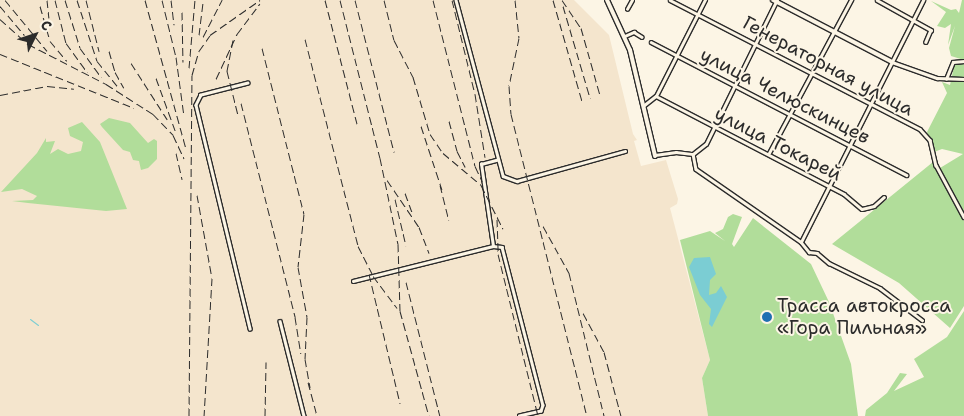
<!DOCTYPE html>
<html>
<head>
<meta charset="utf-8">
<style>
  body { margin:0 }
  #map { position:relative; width:964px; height:416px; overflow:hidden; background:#fcf5e5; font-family:"Shantell Sans",sans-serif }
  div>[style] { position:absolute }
  .built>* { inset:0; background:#f4e5cd }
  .green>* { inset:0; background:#b1dd9a }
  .water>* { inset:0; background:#7bcdd3 }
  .stream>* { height:1px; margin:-0.5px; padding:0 0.5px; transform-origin:0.5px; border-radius:0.5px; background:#7bcdd3 }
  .roads { filter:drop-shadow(1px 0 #2b2b2b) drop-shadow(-1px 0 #2b2b2b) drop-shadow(0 1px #2b2b2b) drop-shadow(0 -1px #2b2b2b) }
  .street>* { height:2.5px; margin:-1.25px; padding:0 1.25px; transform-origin:1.25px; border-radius:1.25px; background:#fcf5e5 }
  .secondary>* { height:4px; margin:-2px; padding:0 2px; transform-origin:2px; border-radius:2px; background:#fcf5e5 }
  .rail>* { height:1px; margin-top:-0.5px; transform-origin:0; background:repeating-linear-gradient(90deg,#2b2b2b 0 8px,transparent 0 12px) }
  .dots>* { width:14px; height:14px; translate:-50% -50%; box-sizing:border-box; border:2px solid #fcf5e5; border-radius:50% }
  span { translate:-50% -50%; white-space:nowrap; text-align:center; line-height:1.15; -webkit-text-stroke:4px #fcf5e5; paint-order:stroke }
  .street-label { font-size:19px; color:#2b2b2b }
  .poi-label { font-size:19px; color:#2b2b2b }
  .left { translate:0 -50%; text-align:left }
  .north { position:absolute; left:10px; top:10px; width:50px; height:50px; -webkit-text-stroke:4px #fcf5e5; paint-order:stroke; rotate:49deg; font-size:14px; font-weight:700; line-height:20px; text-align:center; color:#2b2b2b }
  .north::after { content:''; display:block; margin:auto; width:18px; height:22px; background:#2b2b2b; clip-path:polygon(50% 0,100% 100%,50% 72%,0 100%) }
</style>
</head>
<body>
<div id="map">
  <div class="built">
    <i style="clip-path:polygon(0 0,574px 0,609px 35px,633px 134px,637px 140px,634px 141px,641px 166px,666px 160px,678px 199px,677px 204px,670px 208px,710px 360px,702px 378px,708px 416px,0 416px)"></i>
  </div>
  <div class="green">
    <i style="clip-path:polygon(962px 0,964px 0,964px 60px,951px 56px,949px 48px,955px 26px,948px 45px,951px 24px,945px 28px,937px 26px,946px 12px,931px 1px,951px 10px,956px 9px,959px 13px)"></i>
    <i style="clip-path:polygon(955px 62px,964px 63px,964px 213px,940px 168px,963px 154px,942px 149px,934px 152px,927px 132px,947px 93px,942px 82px,950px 85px)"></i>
    <i style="clip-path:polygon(109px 118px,130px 123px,148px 143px,154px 139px,157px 141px,157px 159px,148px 168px,141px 170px,139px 161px,133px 160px,130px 152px,123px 150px,102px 127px,100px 124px)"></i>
    <i style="clip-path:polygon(82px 122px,100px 142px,127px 209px,106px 211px,28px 203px,12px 201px,33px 200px,37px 196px,22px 189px,1px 192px,37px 153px,46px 138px,46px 142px,55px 141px,50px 154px,58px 149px,68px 154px,81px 151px,83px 142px,70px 136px,68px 128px)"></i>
    <i style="clip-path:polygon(933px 162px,964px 221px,964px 306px,950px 328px,899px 283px,832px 244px)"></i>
    <i style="clip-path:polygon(733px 214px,742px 217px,732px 244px,734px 247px,753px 218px,811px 264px,829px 302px,851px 364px,858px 416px,708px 416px,702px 378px,710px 360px,680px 240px,710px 231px,725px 241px,715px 233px,723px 229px,728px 217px)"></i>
    <i style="clip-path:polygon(964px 311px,964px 416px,865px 416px,866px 410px,887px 393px,900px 373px,907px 374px,894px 391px,924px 377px,914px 359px,947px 337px)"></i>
  </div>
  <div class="water">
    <i style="clip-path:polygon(710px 257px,716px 274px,710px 280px,709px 295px,716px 293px,721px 286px,727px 297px,712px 327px,709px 324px,711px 309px,700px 295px,689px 267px,694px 258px)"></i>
  </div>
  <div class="stream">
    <i style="left:30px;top:319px;width:10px;rotate:37deg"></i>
  </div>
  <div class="roads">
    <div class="street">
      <i style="left:456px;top:0;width:182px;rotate:75deg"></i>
      <i style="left:503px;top:176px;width:15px;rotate:20deg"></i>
      <i style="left:517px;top:181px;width:112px;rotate:-15.5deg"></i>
      <i style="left:670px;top:0;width:281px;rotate:27.3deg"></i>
      <i style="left:920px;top:129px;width:15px;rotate:48deg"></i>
      <i style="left:930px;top:140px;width:26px;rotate:77deg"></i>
      <i style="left:936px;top:165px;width:59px;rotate:61.7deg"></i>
      <i style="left:877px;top:0;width:62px;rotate:29.1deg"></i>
      <i style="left:931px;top:30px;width:13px;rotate:113deg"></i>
      <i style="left:627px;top:9px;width:10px;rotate:-61deg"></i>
      <i style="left:625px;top:36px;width:10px;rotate:-24deg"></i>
      <i style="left:634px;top:32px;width:9px;rotate:32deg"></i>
      <i style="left:651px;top:42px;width:288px;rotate:27.5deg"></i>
      <i style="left:892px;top:62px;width:48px;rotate:19.6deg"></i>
      <i style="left:937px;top:78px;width:27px;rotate:2deg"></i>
      <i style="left:946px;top:79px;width:18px;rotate:-68deg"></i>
      <i style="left:953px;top:62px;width:11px;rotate:-5deg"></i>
      <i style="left:248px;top:83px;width:49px;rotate:165.7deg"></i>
      <i style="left:201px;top:95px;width:11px;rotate:117deg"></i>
      <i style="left:196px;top:105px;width:230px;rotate:76.4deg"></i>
      <i style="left:656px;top:96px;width:212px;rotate:27.5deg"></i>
      <i style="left:844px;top:194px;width:23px;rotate:40deg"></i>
      <i style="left:862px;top:209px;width:12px;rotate:-14deg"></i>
      <i style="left:874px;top:206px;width:13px;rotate:-42deg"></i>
      <i style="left:643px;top:106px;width:16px;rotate:-38deg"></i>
      <i style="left:656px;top:96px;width:108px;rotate:-63deg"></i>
      <i style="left:769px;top:153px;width:174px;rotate:-61.8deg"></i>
      <i style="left:693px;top:154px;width:15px;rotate:79deg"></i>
      <i style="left:696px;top:169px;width:128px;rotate:34.8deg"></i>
      <i style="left:801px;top:242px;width:13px;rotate:51deg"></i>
      <i style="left:809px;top:252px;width:8px;rotate:7deg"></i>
      <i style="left:817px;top:253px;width:16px;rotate:40deg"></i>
      <i style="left:829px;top:263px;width:57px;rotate:26.1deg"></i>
      <i style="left:880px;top:288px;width:53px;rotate:37.3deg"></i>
      <i style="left:693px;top:154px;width:16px;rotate:-38deg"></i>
      <i style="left:706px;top:144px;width:161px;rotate:-63.8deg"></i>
      <i style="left:655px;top:155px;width:21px;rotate:-8deg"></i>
      <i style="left:676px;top:152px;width:17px;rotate:7deg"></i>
      <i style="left:801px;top:242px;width:271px;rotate:-63.2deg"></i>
      <i style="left:493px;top:246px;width:83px;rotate:-98.3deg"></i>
      <i style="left:481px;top:164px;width:16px;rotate:-15deg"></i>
      <i style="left:353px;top:281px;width:144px;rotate:-14deg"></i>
      <i style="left:493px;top:246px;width:9px;rotate:6deg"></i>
      <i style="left:502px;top:247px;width:163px;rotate:75.5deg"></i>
      <i style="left:543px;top:405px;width:6px;rotate:108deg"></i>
      <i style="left:541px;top:411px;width:22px;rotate:167deg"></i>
      <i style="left:280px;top:321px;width:98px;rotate:75.8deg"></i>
    </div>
    <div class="secondary">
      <i style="left:607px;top:0;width:55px;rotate:65.3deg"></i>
      <i style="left:630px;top:50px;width:109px;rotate:76.7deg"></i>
      <i style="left:773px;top:0;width:134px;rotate:27.5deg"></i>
    </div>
  </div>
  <div class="rail">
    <i style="left:5px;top:0;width:66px;rotate:50.5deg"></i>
    <i style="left:47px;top:0;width:18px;rotate:84deg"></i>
    <i style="left:55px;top:0;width:44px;rotate:75.7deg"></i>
    <i style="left:66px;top:43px;width:36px;rotate:54deg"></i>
    <i style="left:65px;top:0;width:50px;rotate:72.6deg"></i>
    <i style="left:80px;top:48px;width:36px;rotate:54deg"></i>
    <i style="left:77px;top:0;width:64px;rotate:71.8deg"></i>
    <i style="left:97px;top:61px;width:32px;rotate:51deg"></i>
    <i style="left:86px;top:0;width:53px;rotate:75.7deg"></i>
    <i style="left:145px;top:0;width:155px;rotate:74.6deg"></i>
    <i style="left:162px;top:0;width:59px;rotate:76.2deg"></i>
    <i style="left:176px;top:57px;width:60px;rotate:82.3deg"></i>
    <i style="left:171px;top:0;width:25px;rotate:83deg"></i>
    <i style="left:325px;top:0;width:128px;rotate:75.5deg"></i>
    <i style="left:340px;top:0;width:163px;rotate:75.8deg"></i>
    <i style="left:380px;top:158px;width:88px;rotate:78.2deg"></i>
    <i style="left:398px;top:244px;width:67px;rotate:88.3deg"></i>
    <i style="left:400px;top:311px;width:109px;rotate:74.6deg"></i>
    <i style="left:355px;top:0;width:157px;rotate:75.6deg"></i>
    <i style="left:384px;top:0;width:41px;rotate:76deg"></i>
    <i style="left:394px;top:40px;width:42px;rotate:62.8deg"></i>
    <i style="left:413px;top:77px;width:59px;rotate:73.4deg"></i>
    <i style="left:430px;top:134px;width:23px;rotate:56deg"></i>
    <i style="left:443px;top:153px;width:50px;rotate:40.1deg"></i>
    <i style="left:481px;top:185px;width:49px;rotate:63.4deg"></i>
    <i style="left:433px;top:0;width:171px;rotate:75.8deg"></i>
    <i style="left:475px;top:166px;width:17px;rotate:65deg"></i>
    <i style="left:452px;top:0;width:97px;rotate:76.3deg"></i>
    <i style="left:475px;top:94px;width:64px;rotate:81deg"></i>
    <i style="left:515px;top:0;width:38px;rotate:84deg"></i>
    <i style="left:519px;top:38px;width:49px;rotate:101.8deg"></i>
    <i style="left:509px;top:86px;width:28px;rotate:86deg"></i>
    <i style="left:511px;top:114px;width:311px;rotate:75.9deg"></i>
    <i style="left:553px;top:0;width:105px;rotate:74deg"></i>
    <i style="left:562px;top:0;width:34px;rotate:56deg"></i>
    <i style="left:581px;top:28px;width:70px;rotate:74.2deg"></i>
    <i style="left:0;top:6px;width:38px;rotate:50deg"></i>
    <i style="left:40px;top:6px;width:36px;rotate:74deg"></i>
    <i style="left:50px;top:41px;width:26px;rotate:50deg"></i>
    <i style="left:563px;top:6px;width:96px;rotate:73.6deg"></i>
    <i style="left:182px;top:12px;width:50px;rotate:88.9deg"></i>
    <i style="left:0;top:19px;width:38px;rotate:42deg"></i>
    <i style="left:28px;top:44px;width:88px;rotate:27.1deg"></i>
    <i style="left:106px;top:84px;width:56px;rotate:32.6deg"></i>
    <i style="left:153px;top:114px;width:29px;rotate:46deg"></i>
    <i style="left:173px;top:135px;width:26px;rotate:65deg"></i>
    <i style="left:199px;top:35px;width:35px;rotate:-83deg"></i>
    <i style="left:203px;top:37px;width:42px;rotate:-62.8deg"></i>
    <i style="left:305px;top:39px;width:214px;rotate:75.6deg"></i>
    <i style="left:358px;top:246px;width:34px;rotate:63deg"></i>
    <i style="left:373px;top:276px;width:40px;rotate:53deg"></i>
    <i style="left:233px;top:40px;width:32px;rotate:101deg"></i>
    <i style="left:227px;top:71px;width:45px;rotate:76deg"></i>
    <i style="left:262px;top:48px;width:171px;rotate:75.8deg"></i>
    <i style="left:304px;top:214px;width:53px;rotate:96.5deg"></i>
    <i style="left:298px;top:267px;width:51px;rotate:79.8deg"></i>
    <i style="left:307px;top:317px;width:42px;rotate:92.7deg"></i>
    <i style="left:305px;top:359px;width:29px;rotate:80deg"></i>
    <i style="left:109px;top:51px;width:22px;rotate:74deg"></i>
    <i style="left:115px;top:72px;width:18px;rotate:61deg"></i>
    <i style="left:0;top:54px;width:144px;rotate:21.9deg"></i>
    <i style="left:131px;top:63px;width:67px;rotate:57.3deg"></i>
    <i style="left:189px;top:68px;width:68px;rotate:-85deg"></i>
    <i style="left:156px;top:78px;width:59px;rotate:70deg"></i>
    <i style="left:216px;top:79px;width:50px;rotate:-65deg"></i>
    <i style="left:237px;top:34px;width:38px;rotate:-53deg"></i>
    <i style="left:0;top:95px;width:48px;rotate:-10.8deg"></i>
    <i style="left:47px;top:86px;width:27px;rotate:6deg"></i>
    <i style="left:241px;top:103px;width:221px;rotate:75.8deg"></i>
    <i style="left:295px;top:317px;width:37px;rotate:81deg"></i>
    <i style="left:449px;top:121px;width:31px;rotate:75deg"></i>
    <i style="left:457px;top:151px;width:18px;rotate:63deg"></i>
    <i style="left:421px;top:126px;width:67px;rotate:71.8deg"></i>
    <i style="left:176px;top:153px;width:27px;rotate:77deg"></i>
    <i style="left:387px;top:180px;width:57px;rotate:55.8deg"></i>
    <i style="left:419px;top:227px;width:28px;rotate:69deg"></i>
    <i style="left:440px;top:185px;width:36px;rotate:76deg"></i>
    <i style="left:405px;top:193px;width:20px;rotate:70deg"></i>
    <i style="left:197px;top:195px;width:84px;rotate:79.8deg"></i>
    <i style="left:212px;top:278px;width:138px;rotate:93.3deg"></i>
    <i style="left:395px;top:199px;width:48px;rotate:76.8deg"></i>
    <i style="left:497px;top:219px;width:35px;rotate:88deg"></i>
    <i style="left:498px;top:254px;width:167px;rotate:76.1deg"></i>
    <i style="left:543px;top:226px;width:54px;rotate:61deg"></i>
    <i style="left:569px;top:273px;width:147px;rotate:76.2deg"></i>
    <i style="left:369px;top:274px;width:133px;rotate:76.5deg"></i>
    <i style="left:406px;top:282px;width:138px;rotate:75.8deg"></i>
    <i style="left:583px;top:313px;width:44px;rotate:61.7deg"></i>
    <i style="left:604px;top:352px;width:66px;rotate:75.1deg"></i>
    <i style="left:308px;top:382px;width:35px;rotate:75deg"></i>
    <i style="left:189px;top:416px;width:341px;rotate:-89.5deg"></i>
    <i style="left:192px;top:75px;width:25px;rotate:-74deg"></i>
    <i style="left:199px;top:51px;width:19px;rotate:-55deg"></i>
    <i style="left:210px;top:35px;width:61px;rotate:-35deg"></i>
    <i style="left:265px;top:416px;width:54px;rotate:-88.9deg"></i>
  </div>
  <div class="dots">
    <i style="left:767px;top:317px;background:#1f6fb2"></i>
  </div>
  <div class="street-label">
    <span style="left:828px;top:66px;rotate:28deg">Генераторная улица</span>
    <span style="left:785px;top:96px;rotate:27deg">улица Челюскинцев</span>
    <span style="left:778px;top:144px;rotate:27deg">улица Токарей</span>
  </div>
  <div class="poi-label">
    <span class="left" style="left:777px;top:317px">Трасса автокросса<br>«Гора Пильная»</span>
  </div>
  <div class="north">С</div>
</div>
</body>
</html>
